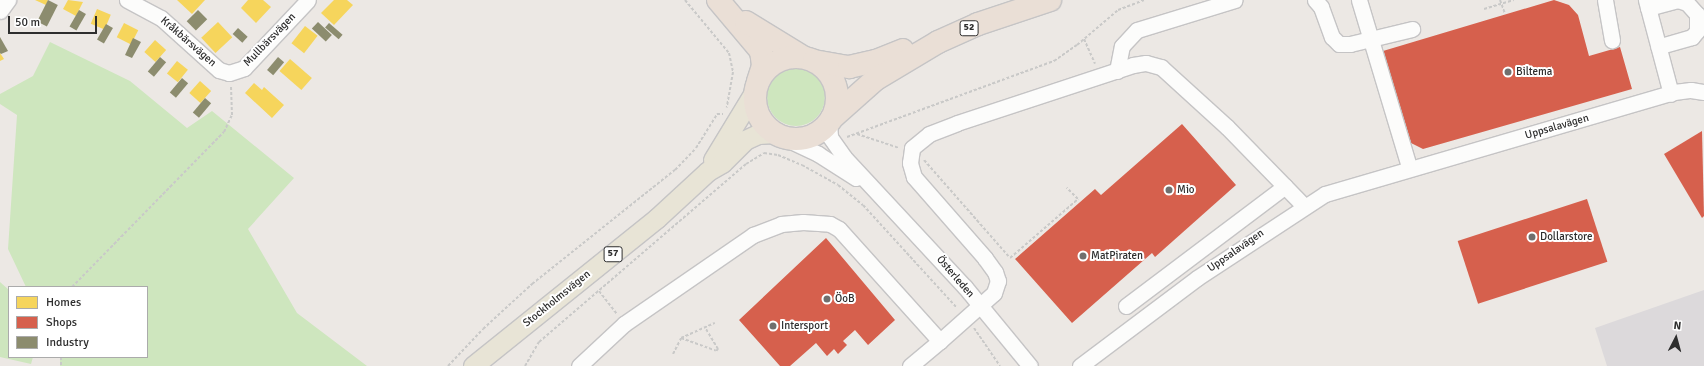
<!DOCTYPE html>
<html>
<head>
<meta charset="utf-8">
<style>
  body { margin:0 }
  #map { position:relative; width:1704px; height:366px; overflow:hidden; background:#ece8e4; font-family:Signika,sans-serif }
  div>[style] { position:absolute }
  .industrial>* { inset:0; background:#dcd9db }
  .green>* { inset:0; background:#cee6be }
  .round { border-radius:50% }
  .homes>* { inset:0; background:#f6d55c; transform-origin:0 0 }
  .shops>* { inset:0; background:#d6604d; transform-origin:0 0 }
  .industry>* { inset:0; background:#8c8c6e; transform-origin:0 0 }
  .path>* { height:2px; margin-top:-1px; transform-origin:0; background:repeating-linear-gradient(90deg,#c9c9c8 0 3px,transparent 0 5px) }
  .roads { filter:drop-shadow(1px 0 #c5c4c5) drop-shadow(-1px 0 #c5c4c5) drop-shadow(0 1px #c5c4c5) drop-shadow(0 -1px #c5c4c5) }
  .minor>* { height:15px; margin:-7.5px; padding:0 7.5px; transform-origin:7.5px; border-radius:7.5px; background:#fcfcfb }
  .major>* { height:19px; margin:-9.5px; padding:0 9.5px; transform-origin:9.5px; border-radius:9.5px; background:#e8e4d6 }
  .highway>* { height:22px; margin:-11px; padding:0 11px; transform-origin:11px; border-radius:11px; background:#eadfd6 }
  .highway>.ring { margin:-11px; padding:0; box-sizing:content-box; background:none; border:22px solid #eadfd6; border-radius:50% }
  .dots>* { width:11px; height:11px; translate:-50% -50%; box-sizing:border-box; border:2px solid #fff; border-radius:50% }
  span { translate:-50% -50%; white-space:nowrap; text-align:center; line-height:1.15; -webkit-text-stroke:4px #fff; paint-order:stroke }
  .shield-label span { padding:1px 3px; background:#fff; border:1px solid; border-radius:3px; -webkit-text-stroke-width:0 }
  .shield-label { font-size:10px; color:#2e2e2e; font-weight:700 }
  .street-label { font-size:11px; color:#2e2e2e }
  .poi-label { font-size:11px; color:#2e2e2e }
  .left { translate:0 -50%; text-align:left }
  .legend { position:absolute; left:8px; top:286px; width:140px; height:72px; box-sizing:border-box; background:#fff; border:1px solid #ababab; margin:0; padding:5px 7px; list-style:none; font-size:12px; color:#2e2e2e }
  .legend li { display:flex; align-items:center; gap:8px; height:20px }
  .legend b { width:20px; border:1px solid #ababab }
  .north { position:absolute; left:1656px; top:318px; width:40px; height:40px; -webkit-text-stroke:3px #fff; paint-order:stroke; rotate:6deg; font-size:11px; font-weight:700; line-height:16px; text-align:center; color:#2e2e2e }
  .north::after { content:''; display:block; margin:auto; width:14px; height:18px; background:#2e2e2e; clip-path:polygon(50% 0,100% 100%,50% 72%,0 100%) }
  .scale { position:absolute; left:8px; top:16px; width:89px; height:18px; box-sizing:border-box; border:2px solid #2e2e2e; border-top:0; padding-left:5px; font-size:12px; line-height:14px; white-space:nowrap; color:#2e2e2e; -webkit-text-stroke:3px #fff; paint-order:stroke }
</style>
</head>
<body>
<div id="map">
  <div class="industrial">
    <i style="clip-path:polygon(1704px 290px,1704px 366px,1607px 366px,1595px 328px)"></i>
  </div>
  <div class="green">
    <i style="clip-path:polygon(50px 42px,130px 81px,187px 128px,212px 111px,294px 178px,248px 229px,297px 313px,367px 366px,60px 366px,60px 357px,147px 357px,147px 287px,26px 287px,8px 249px,17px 115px,0 104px,0 94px,33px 76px)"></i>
    <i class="round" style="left:767px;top:68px;width:58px;height:58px"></i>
    <i style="clip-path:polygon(0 282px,9px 290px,9px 357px,33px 357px,31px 364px,0 357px)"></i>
  </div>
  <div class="homes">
    <i style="clip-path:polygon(35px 0,48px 0,46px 5px)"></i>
    <i style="clip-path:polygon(68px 0,83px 2px,76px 16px,63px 9px)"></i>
    <i style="clip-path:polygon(177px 0,205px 0,192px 14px)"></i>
    <i style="clip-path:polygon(248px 0,263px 0,271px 7px,256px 23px,241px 8px)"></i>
    <i style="clip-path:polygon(334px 0,347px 0,353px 5px,334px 25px,321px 13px)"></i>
    <i style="left:97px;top:9px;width:15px;height:16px;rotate:23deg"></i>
    <i style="left:218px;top:22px;width:21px;height:23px;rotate:47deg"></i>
    <i style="left:124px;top:23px;width:16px;height:16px;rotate:27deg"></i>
    <i style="left:305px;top:26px;width:16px;height:22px;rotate:38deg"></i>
    <i style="left:155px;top:40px;width:15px;height:16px;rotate:42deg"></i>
    <i style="clip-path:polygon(0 53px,4px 59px,0 61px)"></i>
    <i style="left:290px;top:59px;width:29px;height:16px;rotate:41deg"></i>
    <i style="left:177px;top:61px;width:14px;height:16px;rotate:39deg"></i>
    <i style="left:200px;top:81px;width:15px;height:16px;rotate:42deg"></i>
    <i style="clip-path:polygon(254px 83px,262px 90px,264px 87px,284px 105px,272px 118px,245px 93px)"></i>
  </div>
  <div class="shops">
    <i style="clip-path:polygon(1554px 0,1569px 5px,1578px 15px,1589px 56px,1620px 47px,1632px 89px,1423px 149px,1411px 143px,1383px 51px)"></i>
    <i style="clip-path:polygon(1182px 124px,1236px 185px,1155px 257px,1152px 253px,1072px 323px,1015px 259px,1095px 189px,1101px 195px)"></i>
    <i style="clip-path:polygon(1702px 131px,1704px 216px,1702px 218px,1664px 154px)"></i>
    <i style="left:1587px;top:199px;width:66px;height:136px;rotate:72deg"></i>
    <i style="clip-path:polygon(826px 238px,895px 320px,868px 345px,855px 330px,843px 341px,847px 345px,838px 354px,834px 349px,827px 356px,816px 343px,790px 366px,780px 366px,739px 320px)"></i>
  </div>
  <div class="industry">
    <i style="left:48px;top:0;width:11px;height:24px;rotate:27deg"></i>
    <i style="left:79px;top:10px;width:8px;height:19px;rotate:30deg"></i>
    <i style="left:198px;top:10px;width:13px;height:16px;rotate:45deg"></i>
    <i style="left:318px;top:22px;width:19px;height:9px;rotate:43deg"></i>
    <i style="left:329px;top:23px;width:18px;height:6px;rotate:41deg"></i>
    <i style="left:106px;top:24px;width:8px;height:18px;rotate:30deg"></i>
    <i style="left:238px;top:28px;width:13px;height:8px;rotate:42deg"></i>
    <i style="clip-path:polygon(0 37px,8px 51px,1px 54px,0 53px)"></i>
    <i style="clip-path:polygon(133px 38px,141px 42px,132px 58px,125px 55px)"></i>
    <i style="left:160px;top:57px;width:8px;height:19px;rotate:40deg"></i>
    <i style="left:278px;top:57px;width:8px;height:17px;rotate:40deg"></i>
    <i style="left:182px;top:78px;width:8px;height:19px;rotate:40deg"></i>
    <i style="left:205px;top:98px;width:8px;height:19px;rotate:40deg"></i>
  </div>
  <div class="path">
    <i style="left:685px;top:0;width:69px;rotate:50.3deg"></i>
    <i style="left:729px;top:53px;width:19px;rotate:78deg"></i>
    <i style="left:733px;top:72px;width:36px;rotate:100deg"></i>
    <i style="left:1500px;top:0;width:15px;rotate:70deg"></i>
    <i style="left:1484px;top:9px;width:31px;rotate:-17deg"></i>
    <i style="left:1084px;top:39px;width:27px;rotate:66deg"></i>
    <i style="left:857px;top:134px;width:44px;rotate:18.4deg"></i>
    <i style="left:847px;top:137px;width:221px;rotate:-20.2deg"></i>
    <i style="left:1054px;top:61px;width:28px;rotate:-35deg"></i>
    <i style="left:1077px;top:45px;width:54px;rotate:-40.5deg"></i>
    <i style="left:1118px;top:10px;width:28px;rotate:-21deg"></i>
    <i style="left:924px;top:160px;width:130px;rotate:48.7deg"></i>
    <i style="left:1010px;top:258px;width:90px;rotate:-40.9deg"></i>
    <i style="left:1078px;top:199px;width:16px;rotate:-135deg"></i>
    <i style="left:72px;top:287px;width:217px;rotate:-45.6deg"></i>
    <i style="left:224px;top:132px;width:19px;rotate:-65deg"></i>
    <i style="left:232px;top:115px;width:29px;rotate:-92deg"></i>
    <i style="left:599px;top:291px;width:29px;rotate:52deg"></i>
    <i style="left:974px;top:328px;width:46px;rotate:55.6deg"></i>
    <i style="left:681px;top:338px;width:37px;rotate:20deg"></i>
    <i style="left:716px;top:351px;width:3px;rotate:-45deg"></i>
    <i style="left:718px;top:349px;width:26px;rotate:-121deg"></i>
    <i style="left:673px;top:354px;width:18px;rotate:-63deg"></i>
    <i style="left:681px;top:338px;width:37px;rotate:-24deg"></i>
    <i style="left:61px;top:357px;width:9px;rotate:90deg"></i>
    <i style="left:448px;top:366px;width:51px;rotate:-46.6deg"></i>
    <i style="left:483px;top:329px;width:67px;rotate:-42.6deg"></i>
    <i style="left:532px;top:284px;width:183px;rotate:-38.6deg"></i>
    <i style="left:675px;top:170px;width:30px;rotate:-46deg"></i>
    <i style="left:696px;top:148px;width:40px;rotate:-58deg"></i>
    <i style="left:717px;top:114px;width:6px"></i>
    <i style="left:525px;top:366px;width:28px;rotate:-60deg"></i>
    <i style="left:539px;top:342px;width:273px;rotate:-40.7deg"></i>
    <i style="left:746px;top:164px;width:21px;rotate:-31deg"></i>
    <i style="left:764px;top:153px;width:14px;rotate:8deg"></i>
    <i style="left:778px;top:155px;width:26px;rotate:23deg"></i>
    <i style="left:802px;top:165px;width:41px;rotate:29.1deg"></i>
    <i style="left:838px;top:185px;width:32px;rotate:39deg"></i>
    <i style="left:863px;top:205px;width:139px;rotate:47.6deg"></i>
  </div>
  <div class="roads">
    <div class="minor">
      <i style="left:127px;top:0;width:38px;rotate:28deg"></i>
      <i style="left:161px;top:18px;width:78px;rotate:41.9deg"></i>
      <i style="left:219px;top:70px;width:10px;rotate:17deg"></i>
      <i style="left:229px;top:73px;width:16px;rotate:-18deg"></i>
      <i style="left:244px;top:68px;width:93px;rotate:-46.7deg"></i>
      <i style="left:1315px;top:0;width:9px;rotate:49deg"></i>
      <i style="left:1321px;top:7px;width:32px;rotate:70deg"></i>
      <i style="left:1332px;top:37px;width:10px;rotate:45deg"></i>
      <i style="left:1339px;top:44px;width:11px"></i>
      <i style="left:1350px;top:44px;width:64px;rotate:-13.6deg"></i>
      <i style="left:1359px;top:0;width:174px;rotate:73.3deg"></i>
      <i style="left:1605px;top:0;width:41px;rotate:80.1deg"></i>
      <i style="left:1646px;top:0;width:97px;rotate:75.1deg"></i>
      <i style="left:1648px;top:8px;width:31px;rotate:-15deg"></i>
      <i style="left:1678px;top:0;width:9px;rotate:18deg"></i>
      <i style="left:1687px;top:3px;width:15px;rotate:48deg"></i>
      <i style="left:1697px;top:14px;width:17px;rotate:90deg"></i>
      <i style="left:1697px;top:31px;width:8px;rotate:130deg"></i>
      <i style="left:1692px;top:37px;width:35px;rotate:164deg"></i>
      <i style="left:0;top:11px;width:14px;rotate:-54deg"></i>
      <i style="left:1117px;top:71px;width:25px;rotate:-79deg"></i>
      <i style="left:1122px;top:46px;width:22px;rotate:-47deg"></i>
      <i style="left:1137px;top:30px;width:102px;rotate:-17deg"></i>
      <i style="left:829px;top:122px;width:15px;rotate:86deg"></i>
      <i style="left:830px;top:137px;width:24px;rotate:55deg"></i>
      <i style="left:844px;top:157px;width:178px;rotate:47.1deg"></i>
      <i style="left:965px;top:287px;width:102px;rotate:50.6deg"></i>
      <i style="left:782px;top:137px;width:40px;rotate:25deg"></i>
      <i style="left:818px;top:154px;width:45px;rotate:32.3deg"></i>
      <i style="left:1126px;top:306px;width:199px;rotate:-37deg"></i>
      <i style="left:579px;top:366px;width:62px;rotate:-43deg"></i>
      <i style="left:624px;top:324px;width:157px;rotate:-34.6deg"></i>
      <i style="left:753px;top:235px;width:30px;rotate:-21deg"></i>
      <i style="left:781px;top:224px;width:22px;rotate:-5deg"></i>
      <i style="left:803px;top:222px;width:27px;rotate:4deg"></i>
      <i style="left:830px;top:224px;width:10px;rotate:29deg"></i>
      <i style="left:839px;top:229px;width:151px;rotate:48deg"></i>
      <i style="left:940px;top:341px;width:72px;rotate:-41.6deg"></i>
      <i style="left:994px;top:293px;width:13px;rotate:-72deg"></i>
      <i style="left:998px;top:281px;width:9px;rotate:-108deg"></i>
      <i style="left:995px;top:272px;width:17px;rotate:-126deg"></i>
      <i style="left:985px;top:258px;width:108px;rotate:-131.2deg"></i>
      <i style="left:914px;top:177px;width:15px;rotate:-106deg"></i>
      <i style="left:910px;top:163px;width:15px;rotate:-82deg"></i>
      <i style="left:912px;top:148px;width:22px;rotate:-39deg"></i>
      <i style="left:929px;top:134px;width:30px;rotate:-21deg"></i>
      <i style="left:957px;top:123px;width:185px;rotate:-18.2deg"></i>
      <i style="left:1133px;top:65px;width:13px;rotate:-9deg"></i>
      <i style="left:1146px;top:63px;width:16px;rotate:15deg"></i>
      <i style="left:1161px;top:67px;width:89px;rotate:42.3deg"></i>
      <i style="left:1227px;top:127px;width:110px;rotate:45.7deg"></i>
      <i style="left:910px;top:366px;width:39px;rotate:-40deg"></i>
      <i style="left:1080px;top:366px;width:146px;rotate:-36.9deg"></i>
      <i style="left:1197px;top:278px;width:153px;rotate:-33.3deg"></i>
      <i style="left:1325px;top:194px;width:364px;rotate:-16.3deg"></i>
      <i style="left:1674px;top:92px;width:17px;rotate:-7deg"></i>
      <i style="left:1691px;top:90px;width:13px;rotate:9deg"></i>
    </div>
    <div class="major">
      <i style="left:713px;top:160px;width:81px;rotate:-58.7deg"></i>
      <i style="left:473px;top:366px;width:236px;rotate:-38.8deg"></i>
      <i style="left:657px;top:218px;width:69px;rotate:-42.7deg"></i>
      <i style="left:708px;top:171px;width:16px;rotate:-30deg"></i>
      <i style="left:722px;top:163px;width:33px;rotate:-45deg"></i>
      <i style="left:745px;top:140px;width:14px;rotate:-25deg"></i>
      <i style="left:758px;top:134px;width:17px;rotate:-3deg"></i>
    </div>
    <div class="highway">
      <i style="left:718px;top:0;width:67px;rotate:49.9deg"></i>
      <i style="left:761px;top:51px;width:15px;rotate:82deg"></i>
      <i style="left:763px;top:66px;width:16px;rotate:108deg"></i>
      <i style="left:746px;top:22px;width:67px;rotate:31.6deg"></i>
      <i class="ring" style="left:755px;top:57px;width:60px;height:60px"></i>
      <i style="left:814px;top:61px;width:36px;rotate:10deg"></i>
      <i style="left:849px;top:67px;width:28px;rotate:-13deg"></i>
      <i style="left:876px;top:61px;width:29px;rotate:-22deg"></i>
      <i style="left:832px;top:118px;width:59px;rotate:-41.6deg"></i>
      <i style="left:876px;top:79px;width:72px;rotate:-30.8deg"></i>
      <i style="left:938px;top:42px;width:44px;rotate:-24.2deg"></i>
      <i style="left:978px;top:24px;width:76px;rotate:-18.4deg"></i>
    </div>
  </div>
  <div class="dots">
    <i style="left:1508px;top:72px;background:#706f6e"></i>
    <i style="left:1169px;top:190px;background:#706f6e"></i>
    <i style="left:1532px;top:237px;background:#706f6e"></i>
    <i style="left:1083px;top:256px;background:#706f6e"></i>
    <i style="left:827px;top:299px;background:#706f6e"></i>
    <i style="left:773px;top:326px;background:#706f6e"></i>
  </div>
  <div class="shield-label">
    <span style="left:969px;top:28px">52</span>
    <span style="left:613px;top:254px">57</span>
  </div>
  <div class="street-label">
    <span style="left:270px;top:40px;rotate:-46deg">Mullbärsvägen</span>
    <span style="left:188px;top:42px;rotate:41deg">Kråkbärsvägen</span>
    <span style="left:1557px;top:127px;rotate:-16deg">Uppsalavägen</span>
    <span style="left:1236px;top:251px;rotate:-35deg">Uppsalavägen</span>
    <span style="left:955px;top:277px;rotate:49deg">Österleden</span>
    <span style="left:557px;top:299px;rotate:-39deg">Stockholmsvägen</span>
  </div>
  <div class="poi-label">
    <span class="left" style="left:1516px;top:72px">Biltema</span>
    <span class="left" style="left:1177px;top:190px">Mio</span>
    <span class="left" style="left:1540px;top:237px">Dollarstore</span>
    <span class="left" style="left:1091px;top:256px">MatPiraten</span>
    <span class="left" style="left:835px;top:299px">ÖoB</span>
    <span class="left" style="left:781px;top:326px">Intersport</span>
  </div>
  <ul class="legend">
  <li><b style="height:11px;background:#f6d55c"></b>Homes</li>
  <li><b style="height:11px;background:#d6604d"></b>Shops</li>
  <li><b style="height:11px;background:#8c8c6e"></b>Industry</li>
  </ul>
  <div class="north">N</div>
  <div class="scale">50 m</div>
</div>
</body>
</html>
